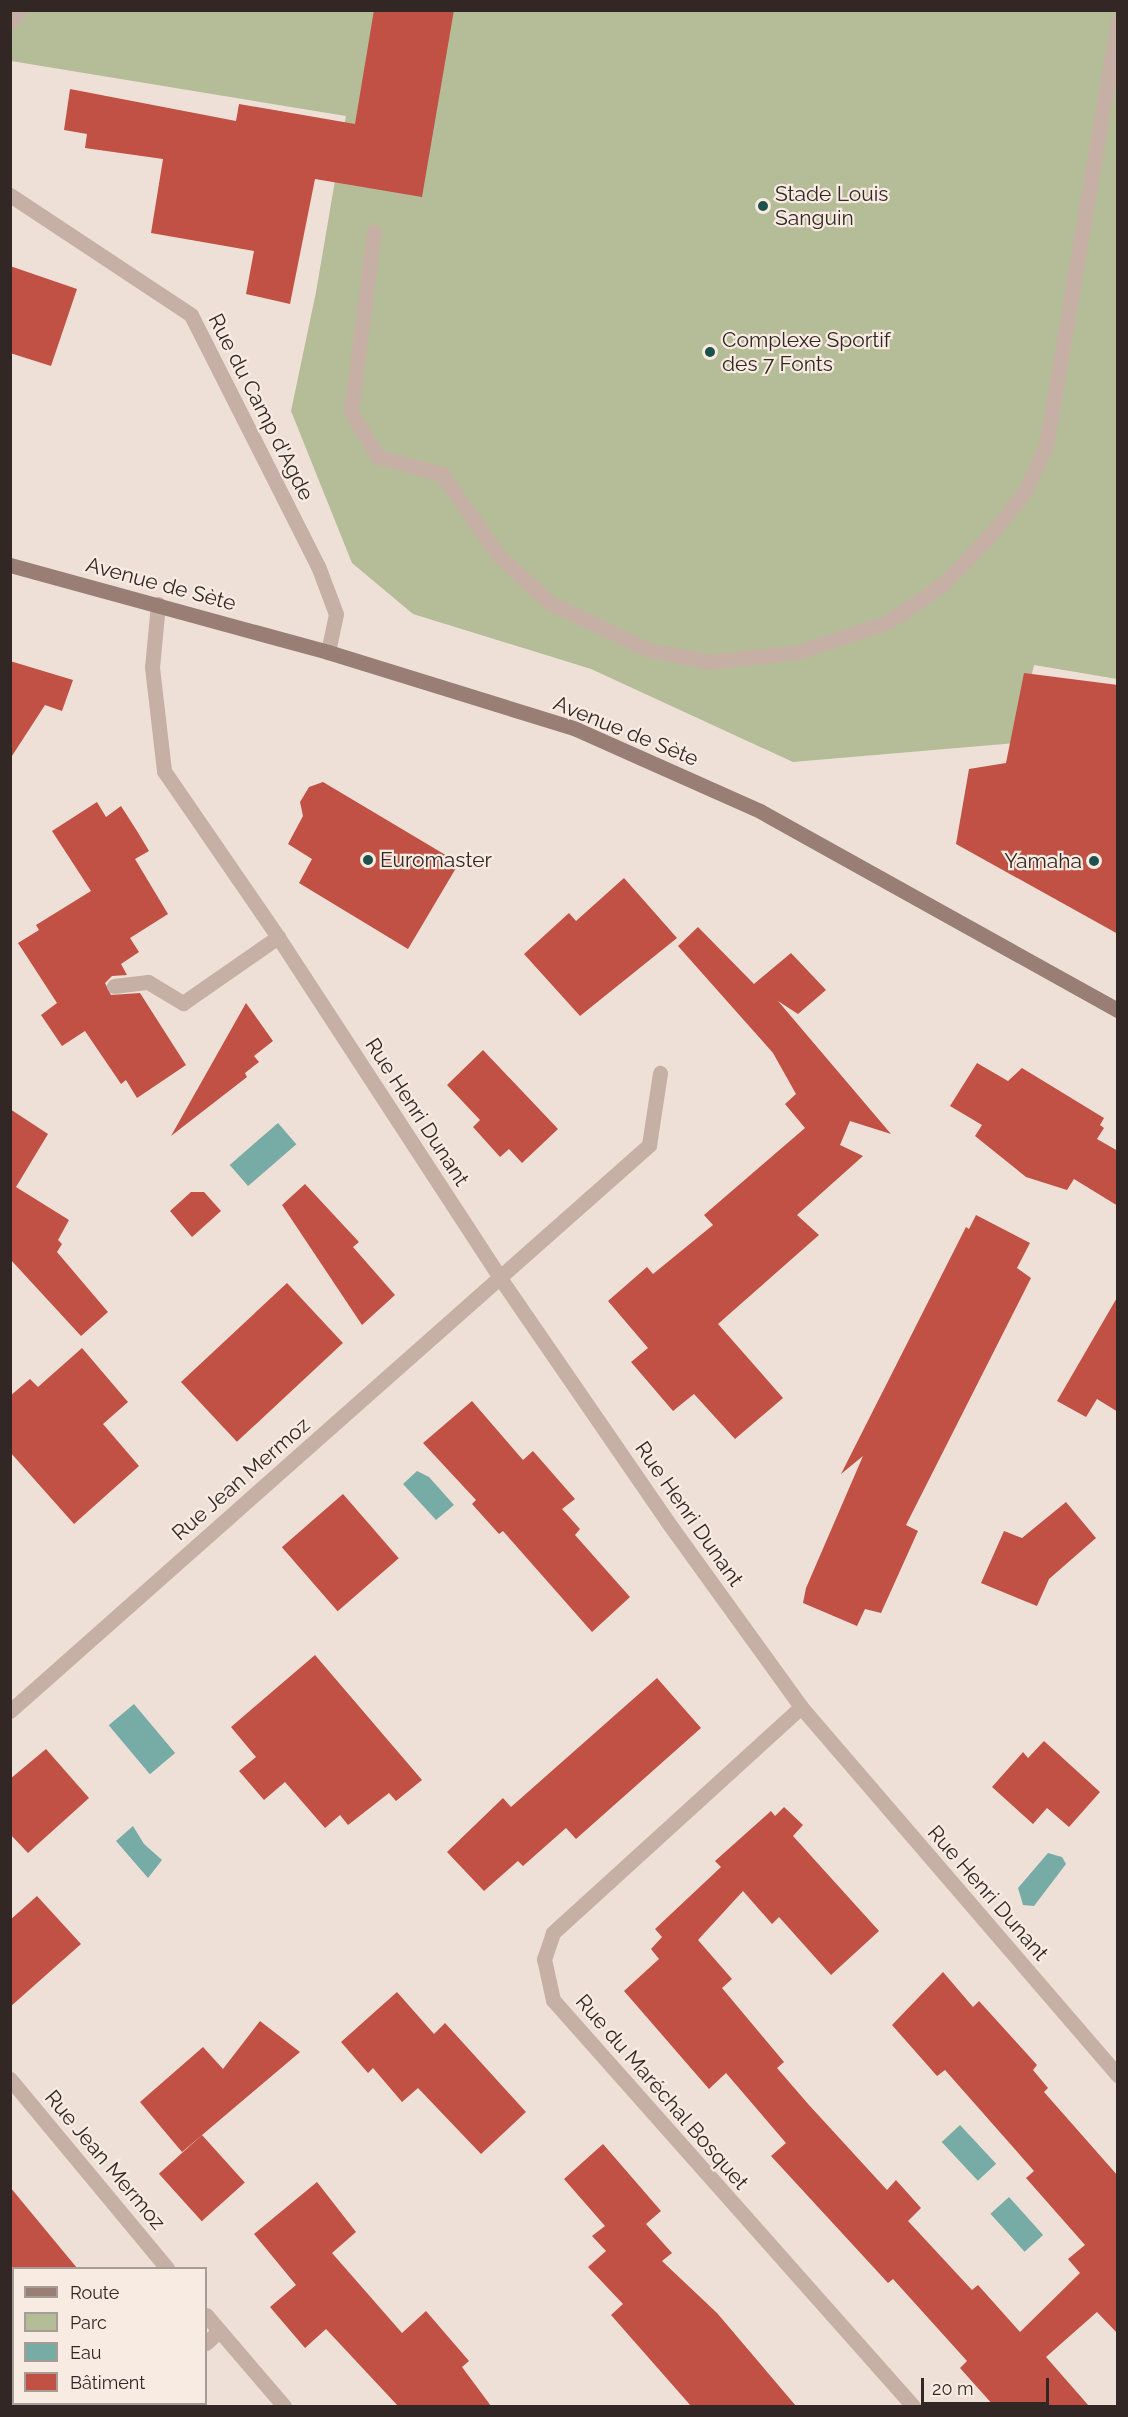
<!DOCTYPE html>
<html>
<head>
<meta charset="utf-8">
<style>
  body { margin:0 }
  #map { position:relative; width:1128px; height:2417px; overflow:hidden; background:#efe0d7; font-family:Raleway,sans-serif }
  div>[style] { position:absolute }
  .green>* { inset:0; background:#b5bd98 }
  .water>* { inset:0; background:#77aba6; transform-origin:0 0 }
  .building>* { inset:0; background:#c05144; transform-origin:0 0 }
  .lane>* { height:15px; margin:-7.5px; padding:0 7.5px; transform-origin:7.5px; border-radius:7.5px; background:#c6afa4 }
  .street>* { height:15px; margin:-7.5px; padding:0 7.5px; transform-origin:7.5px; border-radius:7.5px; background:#c6afa4 }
  .secondary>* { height:15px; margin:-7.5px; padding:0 7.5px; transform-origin:7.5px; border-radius:7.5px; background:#997e75 }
  .dots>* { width:16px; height:16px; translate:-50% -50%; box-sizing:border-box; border:3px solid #f7ebe2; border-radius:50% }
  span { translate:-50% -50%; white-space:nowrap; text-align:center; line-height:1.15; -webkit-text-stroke:4.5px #f7ebe2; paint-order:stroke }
  .poi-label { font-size:21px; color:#322725 }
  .left { translate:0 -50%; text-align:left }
  .right { translate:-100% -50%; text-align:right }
  .street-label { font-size:21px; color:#322725 }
  .frame { position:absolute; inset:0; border:12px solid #322725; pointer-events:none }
  .legend { position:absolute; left:12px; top:2267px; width:195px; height:138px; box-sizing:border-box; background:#f7ebe2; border:2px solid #a89d96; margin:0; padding:8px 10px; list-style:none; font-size:18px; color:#322725 }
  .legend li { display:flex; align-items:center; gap:12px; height:30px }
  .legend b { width:30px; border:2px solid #a89d96 }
  .scale { position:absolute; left:921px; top:2378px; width:128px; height:27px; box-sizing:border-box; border:3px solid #322725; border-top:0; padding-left:8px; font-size:18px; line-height:21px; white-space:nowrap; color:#322725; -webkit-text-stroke:4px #f7ebe2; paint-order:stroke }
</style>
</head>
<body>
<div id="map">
  <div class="green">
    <i style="clip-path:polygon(10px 11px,1117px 11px,1117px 679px,1034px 665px,1016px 743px,793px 762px,591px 669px,413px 614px,352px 563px,291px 411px,316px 292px,346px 116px,11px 61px)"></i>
  </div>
  <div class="water">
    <i style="left:278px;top:1123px;width:28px;height:64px;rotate:49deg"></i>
    <i style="clip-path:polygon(417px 1471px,429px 1477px,454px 1505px,436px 1520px,403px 1484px)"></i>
    <i style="left:134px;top:1704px;width:64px;height:33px;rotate:50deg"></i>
    <i style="clip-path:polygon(133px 1826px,144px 1844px,162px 1860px,148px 1878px,116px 1841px)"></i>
    <i style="clip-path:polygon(1048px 1853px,1062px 1857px,1066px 1864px,1034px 1906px,1023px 1905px,1018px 1888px)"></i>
    <i style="left:960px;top:2125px;width:53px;height:25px;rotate:47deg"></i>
    <i style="left:1009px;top:2197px;width:51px;height:25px;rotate:48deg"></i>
  </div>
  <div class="building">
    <i style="clip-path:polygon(374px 10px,454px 10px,422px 197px,315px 179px,290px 304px,246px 294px,254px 251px,151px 233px,163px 159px,85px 148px,87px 134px,64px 130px,70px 89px,236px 121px,239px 104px,355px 124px)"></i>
    <i style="clip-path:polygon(10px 266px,77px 289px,51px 366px,10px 353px)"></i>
    <i style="clip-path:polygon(10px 661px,73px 680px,62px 711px,45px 705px,10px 759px)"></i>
    <i style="clip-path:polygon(1024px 673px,1118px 685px,1118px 934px,956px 844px,969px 769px,1006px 763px)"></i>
    <i style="clip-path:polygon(323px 782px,459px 863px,408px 949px,299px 883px,312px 859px,288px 844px,303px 816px,300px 802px,309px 787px)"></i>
    <i style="clip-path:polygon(97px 802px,106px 817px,121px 806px,137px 831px,149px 851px,135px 859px,168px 914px,130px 938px,139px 952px,121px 964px,127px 975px,112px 976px,105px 983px,111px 995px,140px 993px,186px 1065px,137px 1098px,126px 1080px,121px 1084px,85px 1031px,62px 1046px,41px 1015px,57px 1003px,18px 943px,39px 930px,36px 925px,91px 891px,52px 831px)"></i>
    <i style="clip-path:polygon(624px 878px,677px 938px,580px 1016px,524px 954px,569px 913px,576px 921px)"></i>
    <i style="clip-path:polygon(698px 927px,754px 984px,791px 953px,826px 990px,798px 1014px,778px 1001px,891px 1134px,850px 1121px,840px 1145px,863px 1156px,797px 1215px,819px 1235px,718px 1324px,783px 1398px,735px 1439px,694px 1394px,673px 1411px,631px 1362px,648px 1348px,608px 1301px,647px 1267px,653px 1274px,713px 1225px,704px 1215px,805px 1128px,785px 1104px,796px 1094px,773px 1053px,678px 946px)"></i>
    <i style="clip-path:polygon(246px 1003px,273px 1041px,254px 1056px,259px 1062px,245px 1073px,247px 1077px,171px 1136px)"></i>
    <i style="clip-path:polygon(483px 1050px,558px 1129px,522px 1163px,509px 1149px,500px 1157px,473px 1127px,480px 1120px,447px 1085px)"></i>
    <i style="clip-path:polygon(977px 1063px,1008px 1081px,1022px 1068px,1104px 1118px,1100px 1125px,1104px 1128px,1097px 1139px,1118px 1151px,1118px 1206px,1074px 1179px,1067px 1190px,1026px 1177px,975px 1136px,982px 1125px,950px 1106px)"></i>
    <i style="clip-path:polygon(10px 1109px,48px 1134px,16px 1187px,69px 1220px,58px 1240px,62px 1244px,57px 1252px,108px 1312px,81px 1336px,10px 1259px)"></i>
    <i style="clip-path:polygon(305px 1184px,359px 1242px,353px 1247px,395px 1295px,362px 1325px,282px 1205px)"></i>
    <i style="clip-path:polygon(191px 1192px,204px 1192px,221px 1211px,192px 1237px,170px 1211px)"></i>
    <i style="clip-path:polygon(976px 1215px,1030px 1243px,1017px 1268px,1031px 1278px,906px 1525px,918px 1531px,881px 1613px,865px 1609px,857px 1626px,803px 1603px,806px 1588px,863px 1456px,841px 1474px,966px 1227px,969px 1229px)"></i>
    <i style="left:287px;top:1283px;width:82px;height:145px;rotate:47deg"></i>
    <i style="clip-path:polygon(1118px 1296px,1118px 1412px,1097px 1399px,1086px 1417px,1057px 1401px)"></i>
    <i style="clip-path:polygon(82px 1348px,128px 1402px,103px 1424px,139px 1466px,74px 1524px,10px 1452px,10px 1396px,30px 1379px,38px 1387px)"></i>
    <i style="clip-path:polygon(472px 1401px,523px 1460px,533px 1451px,575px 1499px,562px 1509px,580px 1529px,575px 1535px,630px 1597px,592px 1632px,503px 1531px,499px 1534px,472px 1504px,476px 1500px,423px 1443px)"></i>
    <i style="left:343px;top:1494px;width:85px;height:81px;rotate:49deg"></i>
    <i style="clip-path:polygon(1066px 1502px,1096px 1538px,1049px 1579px,1037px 1606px,981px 1583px,1004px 1531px,1022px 1538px)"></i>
    <i style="clip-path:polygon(315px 1655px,422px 1780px,396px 1801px,389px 1793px,348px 1825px,340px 1815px,325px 1828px,285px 1782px,264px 1800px,239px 1771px,256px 1757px,231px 1727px)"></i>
    <i style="clip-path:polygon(657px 1678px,701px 1728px,576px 1839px,566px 1828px,523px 1866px,518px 1861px,484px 1891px,447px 1852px,503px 1798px,511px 1807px)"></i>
    <i style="clip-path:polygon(1044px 1741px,1100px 1792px,1069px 1827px,1047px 1808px,1033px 1824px,992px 1787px,1023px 1752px,1028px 1758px)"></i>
    <i style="clip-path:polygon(46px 1749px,89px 1798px,28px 1853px,10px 1834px,10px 1779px)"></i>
    <i style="clip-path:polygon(784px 1807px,803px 1825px,793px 1836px,879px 1931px,831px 1975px,779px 1917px,772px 1924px,743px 1891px,698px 1940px,732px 1979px,722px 1988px,784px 2062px,777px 2068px,809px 2105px,887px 2190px,896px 2180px,921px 2208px,908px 2221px,972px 2290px,978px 2285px,1020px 2332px,1080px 2273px,1068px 2259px,1085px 2245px,1026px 2178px,1034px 2171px,945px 2070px,937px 2076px,892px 2025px,943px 1972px,973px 2007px,979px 2001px,1037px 2065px,1033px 2070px,1048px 2088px,1044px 2092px,1118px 2176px,1118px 2334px,1097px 2312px,1046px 2357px,1089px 2406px,994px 2406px,960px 2368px,967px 2361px,893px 2279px,888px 2283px,771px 2156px,786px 2143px,726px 2073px,709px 2089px,624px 1991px,659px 1959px,651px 1949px,662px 1937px,655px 1929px,721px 1867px,715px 1861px,771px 1811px,775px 1816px)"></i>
    <i style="clip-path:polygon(37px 1896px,81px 1944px,10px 2007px,10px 1920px)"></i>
    <i style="clip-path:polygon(397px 1992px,434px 2034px,445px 2023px,526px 2112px,481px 2154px,418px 2088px,402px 2102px,373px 2068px,368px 2073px,341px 2042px)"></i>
    <i style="clip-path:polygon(260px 2021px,300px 2052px,182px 2152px,140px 2102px,203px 2047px,223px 2069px)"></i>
    <i style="left:202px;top:2135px;width:64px;height:58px;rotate:48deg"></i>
    <i style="clip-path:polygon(603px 2144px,661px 2211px,646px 2224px,672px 2253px,662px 2261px,717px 2313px,796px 2406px,691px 2406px,611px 2315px,623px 2304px,588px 2267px,606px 2251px,592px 2236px,605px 2226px,564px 2179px)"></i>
    <i style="clip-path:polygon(317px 2182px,356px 2232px,332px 2253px,402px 2333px,426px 2311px,469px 2361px,462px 2367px,491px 2406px,398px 2406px,326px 2329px,305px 2348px,270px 2307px,296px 2285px,254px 2234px)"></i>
    <i style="clip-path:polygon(10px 2187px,77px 2268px,10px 2268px)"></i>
  </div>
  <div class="lane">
    <i style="left:10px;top:22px;width:16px;rotate:-50deg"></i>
    <i style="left:374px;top:232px;width:181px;rotate:97.3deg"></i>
    <i style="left:351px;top:412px;width:52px;rotate:59deg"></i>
    <i style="left:378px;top:457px;width:66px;rotate:14.9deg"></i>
    <i style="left:442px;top:474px;width:98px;rotate:55.3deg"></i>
    <i style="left:498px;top:555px;width:71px;rotate:42.7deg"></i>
    <i style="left:550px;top:603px;width:110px;rotate:25.4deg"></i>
    <i style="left:649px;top:650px;width:61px;rotate:11.3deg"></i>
    <i style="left:709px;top:662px;width:90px;rotate:-6.4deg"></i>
    <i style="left:798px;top:652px;width:95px;rotate:-18.4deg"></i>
    <i style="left:888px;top:622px;width:65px;rotate:-34.4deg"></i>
    <i style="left:942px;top:585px;width:74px;rotate:-46.1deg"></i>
    <i style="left:993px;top:532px;width:52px;rotate:-52deg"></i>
    <i style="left:1025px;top:491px;width:50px;rotate:-65deg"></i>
    <i style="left:1046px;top:446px;width:431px;rotate:-80.4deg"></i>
  </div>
  <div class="street">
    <i style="left:10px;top:195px;width:217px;rotate:33.5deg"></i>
    <i style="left:191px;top:315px;width:281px;rotate:63.2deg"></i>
    <i style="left:318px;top:566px;width:51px;rotate:69.4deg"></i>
    <i style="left:336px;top:614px;width:39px;rotate:102deg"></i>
    <i style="left:158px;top:604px;width:63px;rotate:95.4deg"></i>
    <i style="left:152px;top:667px;width:105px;rotate:83.4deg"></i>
    <i style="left:164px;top:771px;width:201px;rotate:55.5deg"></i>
    <i style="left:278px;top:937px;width:407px;rotate:56.9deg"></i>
    <i style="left:500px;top:1278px;width:295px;rotate:55.5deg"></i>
    <i style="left:667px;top:1521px;width:229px;rotate:54.2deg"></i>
    <i style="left:801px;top:1707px;width:486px;rotate:49.3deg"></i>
    <i style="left:114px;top:986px;width:34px;rotate:-7deg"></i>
    <i style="left:148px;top:982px;width:41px;rotate:31deg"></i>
    <i style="left:183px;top:1003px;width:116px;rotate:-34.8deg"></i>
    <i style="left:801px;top:1707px;width:336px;rotate:137.7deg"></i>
    <i style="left:553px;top:1933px;width:28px;rotate:109deg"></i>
    <i style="left:544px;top:1959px;width:42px;rotate:77.6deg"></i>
    <i style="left:553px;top:2000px;width:543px;rotate:48.44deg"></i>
    <i style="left:10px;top:1711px;width:854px;rotate:-41.53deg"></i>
    <i style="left:649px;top:1145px;width:73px;rotate:-81.3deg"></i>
    <i style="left:10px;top:2079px;width:246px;rotate:50.3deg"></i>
    <i style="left:206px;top:2315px;width:120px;rotate:49.4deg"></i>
    <i style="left:206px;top:2343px;width:18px;rotate:-43deg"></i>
    <i style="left:131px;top:2406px;width:4px;rotate:-27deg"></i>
  </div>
  <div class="secondary">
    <i style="left:10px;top:565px;width:330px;rotate:15.3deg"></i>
    <i style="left:328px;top:652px;width:260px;rotate:17.2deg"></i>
    <i style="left:576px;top:729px;width:201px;rotate:24deg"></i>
    <i style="left:760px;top:811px;width:410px;rotate:29.1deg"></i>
  </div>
  <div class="dots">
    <i style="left:763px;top:206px;background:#1d514d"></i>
    <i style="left:710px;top:352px;background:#1d514d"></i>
    <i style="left:368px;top:860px;background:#1d514d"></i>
    <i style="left:1094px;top:861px;background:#1d514d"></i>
  </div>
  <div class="poi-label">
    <span class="left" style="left:775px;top:206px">Stade Louis<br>Sanguin</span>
    <span class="left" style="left:722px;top:352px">Complexe Sportif<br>des 7 Fonts</span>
    <span class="left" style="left:380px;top:860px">Euromaster</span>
    <span class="right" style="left:1082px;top:861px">Yamaha</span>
  </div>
  <div class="street-label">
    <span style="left:261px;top:407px;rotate:63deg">Rue du Camp d'Agde</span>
    <span style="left:161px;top:584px;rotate:15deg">Avenue de Sète</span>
    <span style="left:626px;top:731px;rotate:22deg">Avenue de Sète</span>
    <span style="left:417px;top:1112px;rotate:57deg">Rue Henri Dunant</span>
    <span style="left:241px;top:1479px;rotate:-41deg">Rue Jean Mermoz</span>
    <span style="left:689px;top:1514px;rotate:55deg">Rue Henri Dunant</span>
    <span style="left:988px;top:1893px;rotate:49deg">Rue Henri Dunant</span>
    <span style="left:662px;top:2092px;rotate:49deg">Rue du Maréchal Bosquet</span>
    <span style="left:105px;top:2160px;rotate:50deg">Rue Jean Mermoz</span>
  </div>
  <div class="frame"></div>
  <ul class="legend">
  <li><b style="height:8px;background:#997e75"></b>Route</li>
  <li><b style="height:16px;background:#b5bd98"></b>Parc</li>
  <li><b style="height:16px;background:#77aba6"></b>Eau</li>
  <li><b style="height:16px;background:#c05144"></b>Bâtiment</li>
  </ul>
  <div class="scale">20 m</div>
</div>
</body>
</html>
